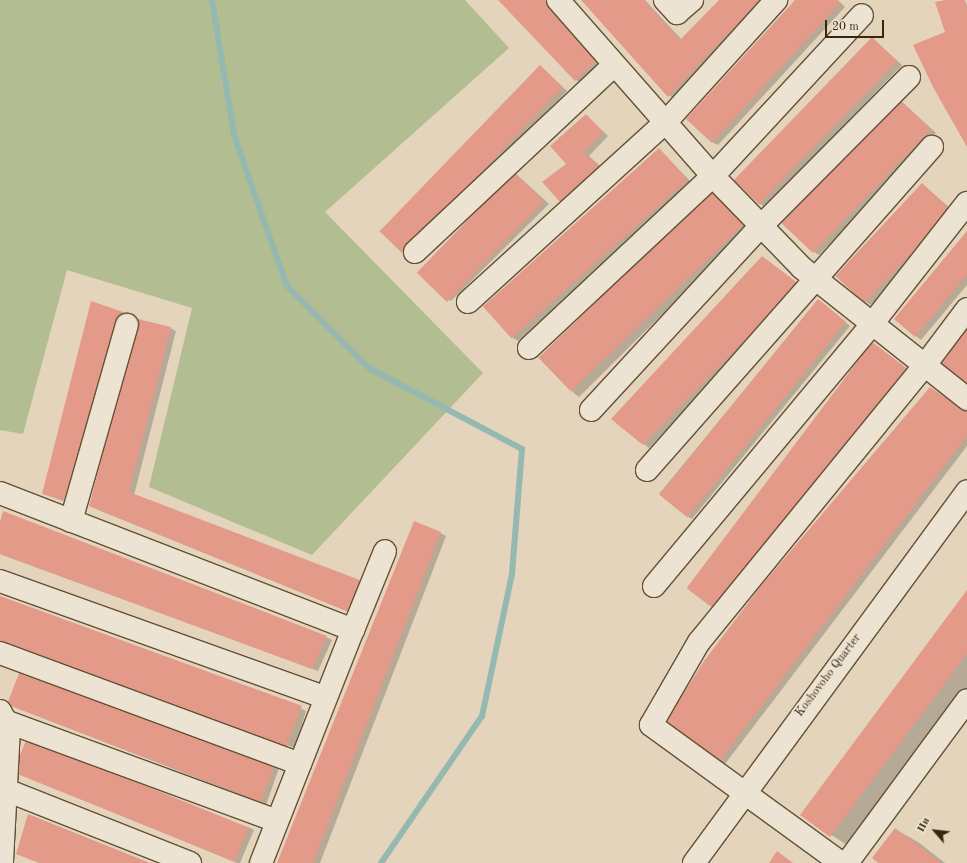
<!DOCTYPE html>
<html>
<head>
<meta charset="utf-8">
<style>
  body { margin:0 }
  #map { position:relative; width:967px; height:863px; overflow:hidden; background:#e4d4bc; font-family:"Old Standard TT",serif }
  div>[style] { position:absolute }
  .green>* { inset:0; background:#b2bd92 }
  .shadow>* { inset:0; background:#0003; transform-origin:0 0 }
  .stream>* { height:6px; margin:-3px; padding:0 3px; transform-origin:3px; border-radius:3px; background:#95b8b0 }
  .building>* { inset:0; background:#e39a89; transform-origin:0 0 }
  .roads { filter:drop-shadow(1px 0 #635136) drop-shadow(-1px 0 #635136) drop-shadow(0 1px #635136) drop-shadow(0 -1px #635136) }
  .minor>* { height:22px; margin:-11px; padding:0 11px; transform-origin:11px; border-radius:11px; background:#ede3d3 }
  span { translate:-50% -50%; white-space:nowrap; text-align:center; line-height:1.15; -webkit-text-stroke:3.5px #ede3d3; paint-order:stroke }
  .street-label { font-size:12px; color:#38250a }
  .north { position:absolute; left:915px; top:811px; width:40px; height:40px; -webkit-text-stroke:3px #ede3d3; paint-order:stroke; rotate:298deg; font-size:11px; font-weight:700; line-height:16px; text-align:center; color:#38250a }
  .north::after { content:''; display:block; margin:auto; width:14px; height:18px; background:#38250a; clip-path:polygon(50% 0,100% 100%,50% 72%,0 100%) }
  .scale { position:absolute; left:825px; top:20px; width:59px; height:18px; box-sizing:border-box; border:2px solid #38250a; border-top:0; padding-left:5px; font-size:12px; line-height:14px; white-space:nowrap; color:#38250a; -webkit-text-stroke:3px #ede3d3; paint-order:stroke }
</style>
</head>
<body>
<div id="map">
  <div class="green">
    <i style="clip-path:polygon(0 0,465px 0,509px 48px,325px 212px,483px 373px,312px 555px,149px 487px,192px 308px,67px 270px,23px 434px,0 430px)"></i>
  </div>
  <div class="shadow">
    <i style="clip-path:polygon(499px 0,545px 0,605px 62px,581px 83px,576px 80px)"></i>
    <i style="clip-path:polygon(583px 0,645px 0,682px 40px,721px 0,768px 0,674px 100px)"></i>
    <i style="clip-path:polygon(797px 0,838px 0,845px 7px,718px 145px,712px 142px)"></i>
    <i style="clip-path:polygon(873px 39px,902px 65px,765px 207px,760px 204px,736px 181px)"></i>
    <i style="clip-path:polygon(540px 66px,567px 91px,407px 254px,401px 250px)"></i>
    <i style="clip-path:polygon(901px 101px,936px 133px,819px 255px,814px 252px)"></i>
    <i style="clip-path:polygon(586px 115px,608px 136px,589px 156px,607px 172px,566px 205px,560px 201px,567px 164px)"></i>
    <i style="clip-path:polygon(659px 149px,692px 183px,518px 341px,513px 338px,484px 306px)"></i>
    <i style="clip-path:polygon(515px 173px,549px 204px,451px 301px,445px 298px)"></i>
    <i style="clip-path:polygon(922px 184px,956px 213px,871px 305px,866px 302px)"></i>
    <i style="clip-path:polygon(712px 192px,749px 228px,579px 397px,574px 393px,542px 361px)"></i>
    <i style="clip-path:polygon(967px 232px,967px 285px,921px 340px,895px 319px)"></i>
    <i style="clip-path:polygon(804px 288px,649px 448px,612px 419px)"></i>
    <i style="clip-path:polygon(818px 300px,850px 326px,692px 519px,687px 516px,659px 494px)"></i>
    <i style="clip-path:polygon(122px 313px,128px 316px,72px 504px,49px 496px,44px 493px)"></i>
    <i style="clip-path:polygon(170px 328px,176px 331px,134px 495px,354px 614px,96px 509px)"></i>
    <i style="left:873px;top:343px;width:48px;height:308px;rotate:37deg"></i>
    <i style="clip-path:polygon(967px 412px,967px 446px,725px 764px,720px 761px)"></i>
    <i style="clip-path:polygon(0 525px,326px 637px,332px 640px,318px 671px,0 554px)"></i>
    <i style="clip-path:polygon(440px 533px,446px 536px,320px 863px,278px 863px)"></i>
    <i style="clip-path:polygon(967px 592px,967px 697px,853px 849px,801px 815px)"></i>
    <i style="clip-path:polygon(0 597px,300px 708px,306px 711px,295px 748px,0 643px)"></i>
    <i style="clip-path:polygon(22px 670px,279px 768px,266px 805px,17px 708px,11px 705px)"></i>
    <i style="clip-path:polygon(26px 776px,248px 827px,254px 830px,240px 863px,237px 863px)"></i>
    <i style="clip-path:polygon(895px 829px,918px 842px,945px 863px,880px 863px)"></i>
  </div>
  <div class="stream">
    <i style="left:212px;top:0;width:137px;rotate:80.7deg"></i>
    <i style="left:234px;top:135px;width:160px;rotate:70.7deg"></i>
    <i style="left:287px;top:286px;width:116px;rotate:45deg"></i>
    <i style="left:369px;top:368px;width:173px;rotate:27.9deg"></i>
    <i style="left:522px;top:449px;width:125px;rotate:94.6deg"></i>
    <i style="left:512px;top:574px;width:145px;rotate:101.9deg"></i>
    <i style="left:482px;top:716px;width:178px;rotate:124.5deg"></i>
  </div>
  <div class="building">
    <i style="clip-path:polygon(498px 0,544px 0,600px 58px,575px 81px)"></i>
    <i style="clip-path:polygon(581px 0,644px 0,680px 40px,719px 0,760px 0,668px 97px)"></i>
    <i style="clip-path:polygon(795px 0,837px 0,840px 3px,712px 143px,686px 119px)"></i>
    <i style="clip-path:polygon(946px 0,965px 0,967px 6px,967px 147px,933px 87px,913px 45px,945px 32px,935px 2px)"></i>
    <i style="left:872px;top:37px;width:35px;height:199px;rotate:44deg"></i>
    <i style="left:540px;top:65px;width:32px;height:231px;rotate:44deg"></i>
    <i style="clip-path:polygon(900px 100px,931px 129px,813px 253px,777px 219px)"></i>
    <i style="clip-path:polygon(586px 114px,603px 132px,584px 153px,602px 168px,560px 202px,542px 182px,566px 164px,550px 146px)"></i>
    <i style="left:659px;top:148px;width:43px;height:237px;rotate:48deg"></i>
    <i style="left:514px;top:172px;width:42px;height:140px;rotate:44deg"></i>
    <i style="left:922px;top:183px;width:40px;height:127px;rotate:43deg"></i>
    <i style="left:711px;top:191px;width:47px;height:240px;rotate:46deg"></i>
    <i style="clip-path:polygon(967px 231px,967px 275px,915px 337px,894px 319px)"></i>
    <i style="clip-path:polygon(762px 256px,799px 284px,643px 445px,611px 419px)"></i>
    <i style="left:818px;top:299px;width:36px;height:252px;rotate:39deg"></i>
    <i style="clip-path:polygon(91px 301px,123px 312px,66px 501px,42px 494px)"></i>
    <i style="clip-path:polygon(138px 319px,171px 327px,129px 492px,365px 582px,349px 612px,89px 506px)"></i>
    <i style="clip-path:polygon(967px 324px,967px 385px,937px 365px)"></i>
    <i style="left:872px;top:342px;width:43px;height:308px;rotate:37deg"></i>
    <i style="clip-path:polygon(930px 387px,967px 412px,967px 436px,719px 762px,666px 721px,704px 661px,761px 586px)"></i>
    <i style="clip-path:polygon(3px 511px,327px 636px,312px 669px,0 554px,0 522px)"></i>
    <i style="clip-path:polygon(414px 521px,441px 532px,313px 863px,277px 863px)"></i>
    <i style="clip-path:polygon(967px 590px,967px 654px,830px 837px,800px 815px)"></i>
    <i style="left:0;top:596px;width:321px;height:47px;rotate:20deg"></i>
    <i style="left:21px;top:668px;width:272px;height:39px;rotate:21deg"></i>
    <i style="left:27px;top:738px;width:239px;height:37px;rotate:22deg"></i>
    <i style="clip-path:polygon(28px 814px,150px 863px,39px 863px,16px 854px)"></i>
    <i style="clip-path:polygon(895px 828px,941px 863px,878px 863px,872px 858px)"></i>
    <i style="clip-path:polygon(777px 851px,793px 863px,769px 863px)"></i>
  </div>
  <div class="roads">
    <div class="minor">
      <i style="left:558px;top:0;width:227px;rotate:48.7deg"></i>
      <i style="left:708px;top:171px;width:135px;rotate:45.9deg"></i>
      <i style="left:802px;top:268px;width:211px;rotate:38.4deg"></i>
      <i style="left:665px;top:0;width:18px;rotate:47deg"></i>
      <i style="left:677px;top:13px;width:20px;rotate:-41deg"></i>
      <i style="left:415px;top:252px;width:273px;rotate:-43.2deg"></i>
      <i style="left:468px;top:302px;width:266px;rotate:-42.3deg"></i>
      <i style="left:665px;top:123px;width:166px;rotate:-47.9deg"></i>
      <i style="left:529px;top:348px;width:252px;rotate:-43.1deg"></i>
      <i style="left:713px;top:176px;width:219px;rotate:-47.2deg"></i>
      <i style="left:591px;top:410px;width:251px;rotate:-47.3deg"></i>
      <i style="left:761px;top:226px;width:210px;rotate:-45.2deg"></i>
      <i style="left:647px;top:470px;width:431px;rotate:-48.6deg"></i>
      <i style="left:0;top:493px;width:379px;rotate:21.2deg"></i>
      <i style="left:353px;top:630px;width:85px;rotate:-67.9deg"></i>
      <i style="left:71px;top:521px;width:204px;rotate:-74.1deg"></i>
      <i style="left:0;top:581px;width:346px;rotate:19.7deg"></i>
      <i style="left:654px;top:586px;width:341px;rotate:-50.2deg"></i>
      <i style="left:872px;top:324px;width:154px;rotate:-51.9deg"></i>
      <i style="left:0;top:653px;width:320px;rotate:20.3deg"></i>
      <i style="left:0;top:711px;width:19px;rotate:62deg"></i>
      <i style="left:9px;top:728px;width:135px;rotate:93deg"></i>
      <i style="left:5px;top:721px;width:290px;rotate:20.2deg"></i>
      <i style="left:6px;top:790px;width:198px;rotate:21.6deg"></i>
      <i style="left:261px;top:863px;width:251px;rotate:-68.5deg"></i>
      <i style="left:694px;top:863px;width:461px;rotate:-53.7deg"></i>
      <i style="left:841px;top:863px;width:235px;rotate:-144deg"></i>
      <i style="left:651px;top:725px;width:96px;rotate:-60deg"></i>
      <i style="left:699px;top:642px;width:357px;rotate:-50.8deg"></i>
      <i style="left:925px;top:365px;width:70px;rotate:-53.1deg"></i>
      <i style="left:847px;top:863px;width:202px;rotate:-53.6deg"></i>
    </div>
  </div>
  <div class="street-label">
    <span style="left:829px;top:676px;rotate:-53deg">Koshovoho Quarter</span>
  </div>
  <div class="north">Пн</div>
  <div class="scale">20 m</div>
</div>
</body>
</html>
